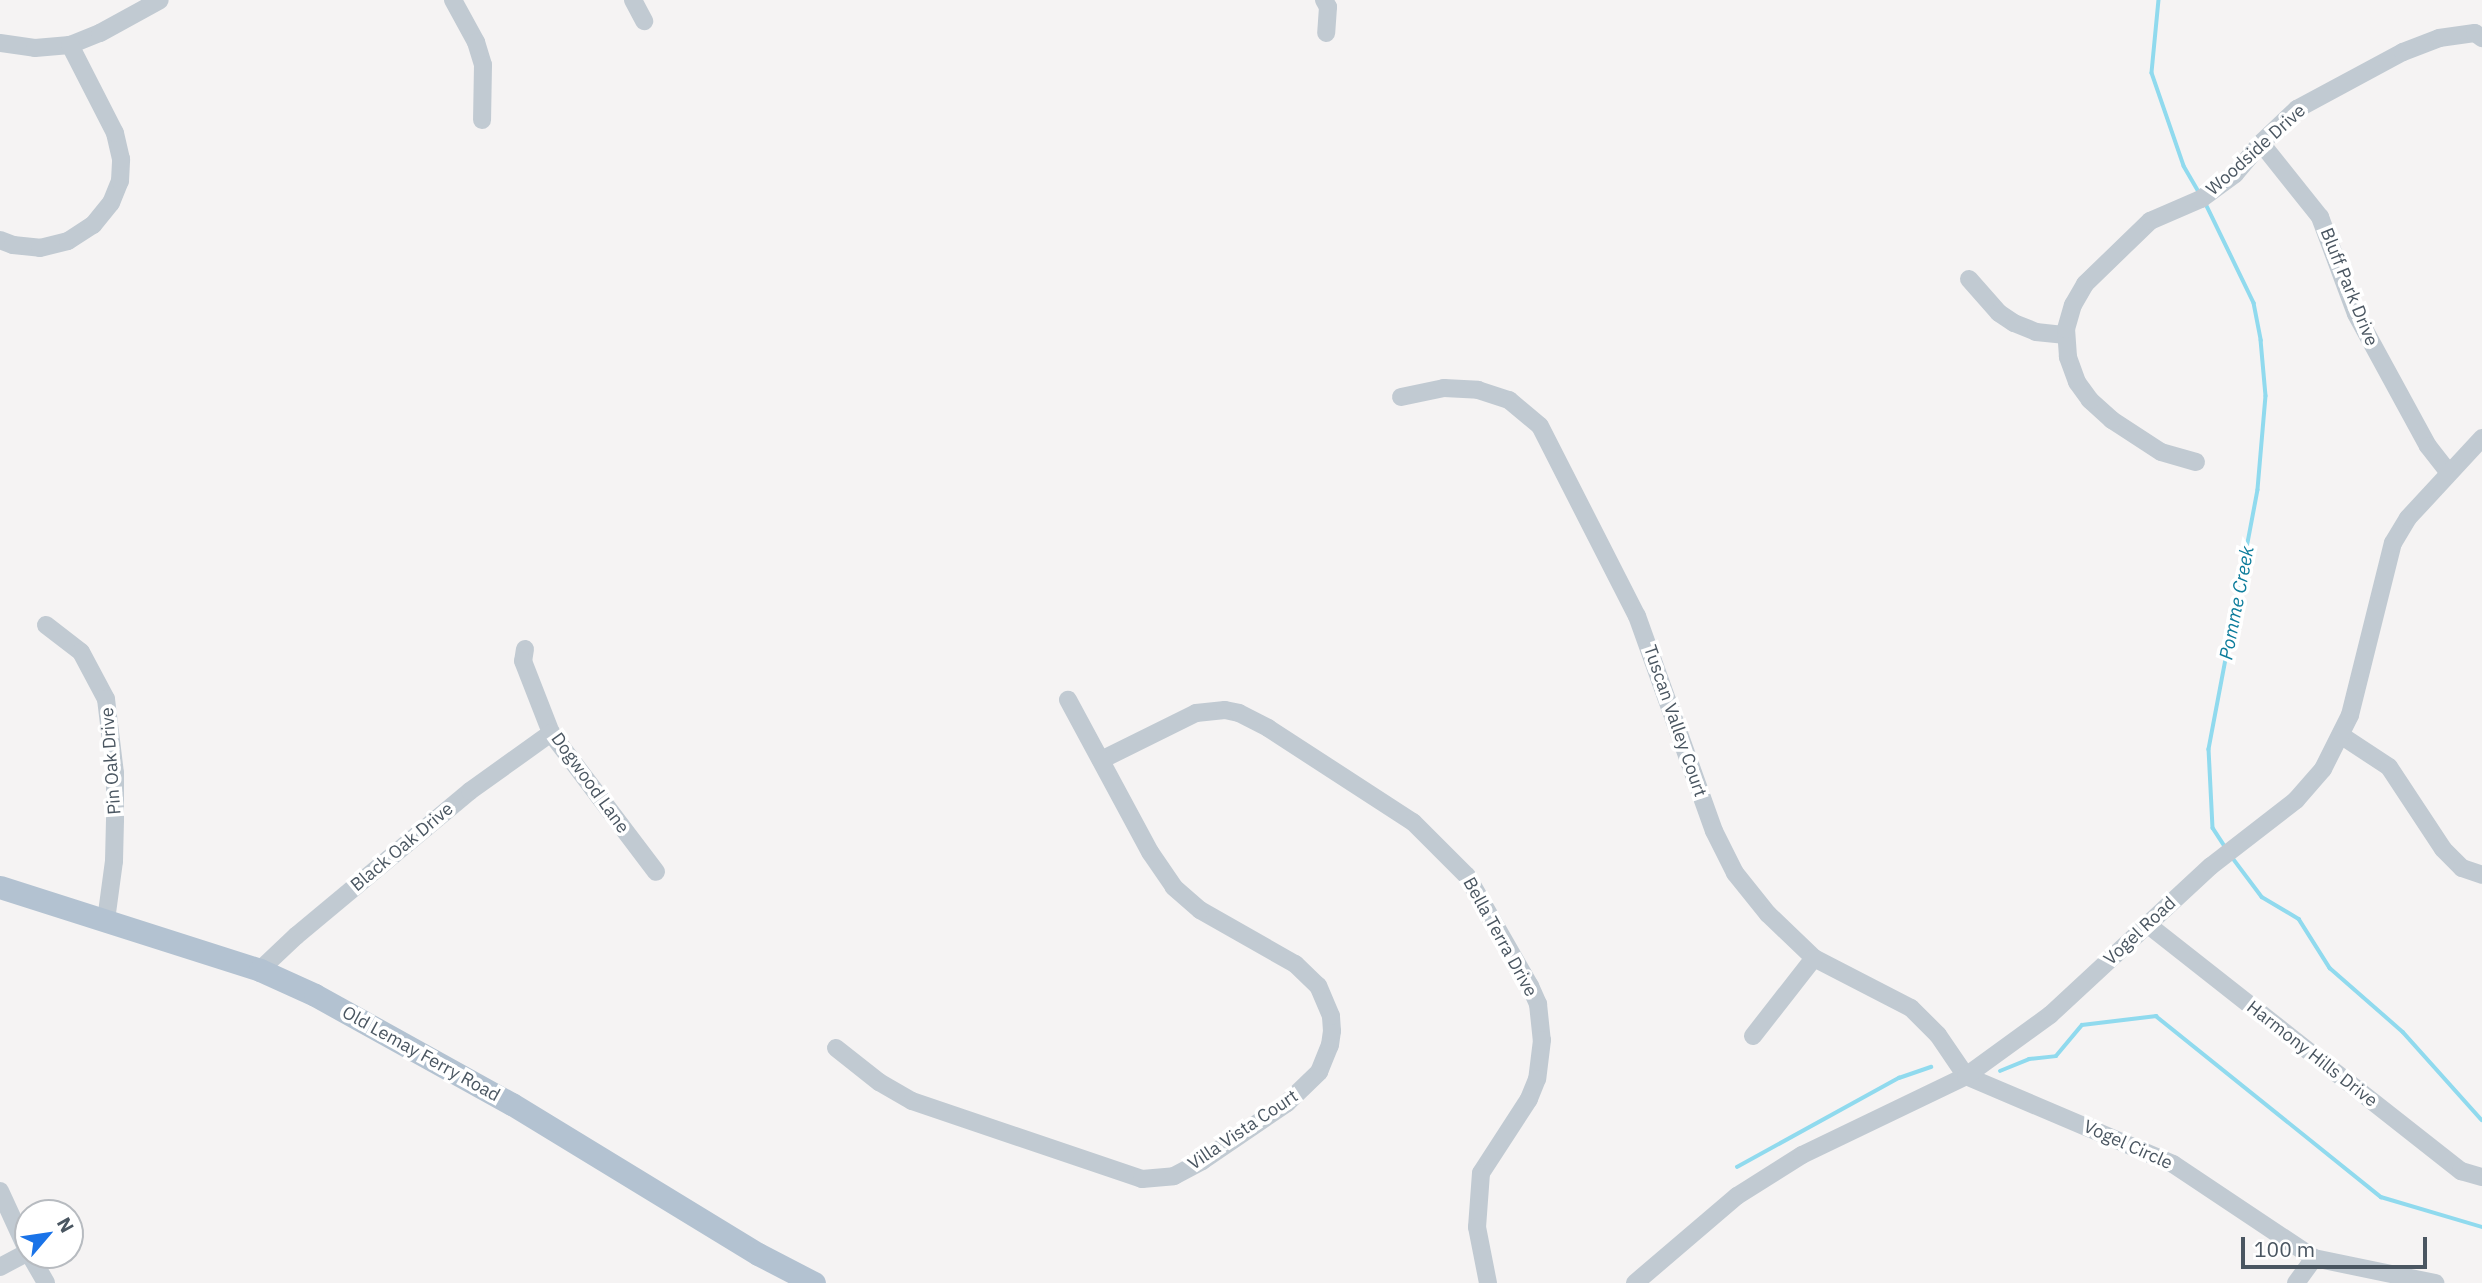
<!DOCTYPE html>
<html>
<head>
<meta charset="utf-8">
<style>
  body { margin:0 }
  #map { position:relative; width:2482px; height:1283px; overflow:hidden; background:#f5f3f3; font-family:"IBM Plex Sans",sans-serif }
  div>[style] { position:absolute }
  .stream>* { height:3.5px; margin:-1.75px; padding:0 1.75px; transform-origin:1.75px; border-radius:1.75px; background:#90daee }
  .minor>* { height:18px; margin:-9px; padding:0 9px; transform-origin:9px; border-radius:9px; background:#c1cad2 }
  .major>* { height:23px; margin:-11.5px; padding:0 11.5px; transform-origin:11.5px; border-radius:11.5px; background:#b3c2d1 }
  span { translate:-50% -50%; white-space:nowrap; text-align:center; line-height:1.15; -webkit-text-stroke:7px #fff; paint-order:stroke }
  .street-label { font-size:18px; color:#4a5661 }
  .water-label { font-size:19px; color:#0c7c9b; font-style:italic }
  .north { position:absolute; left:14px; top:1199px; width:70px; height:70px; box-sizing:border-box; background:#fff; border:2px solid #b7bbc0; border-radius:50%; rotate:61deg; font-size:19px; font-weight:700; line-height:28px; text-align:center; color:#4a5661 }
  .north::after { content:''; display:block; margin:auto; width:24px; height:32px; background:#1a73e8; clip-path:polygon(50% 0,100% 100%,50% 72%,0 100%) }
  .scale { position:absolute; left:2241px; top:1237px; width:186px; height:32px; box-sizing:border-box; border:4px solid #4a5661; border-top:0; padding-left:9px; font-size:21px; line-height:24px; white-space:nowrap; color:#4a5661; -webkit-text-stroke:5px #fff; paint-order:stroke }
</style>
</head>
<body>
<div id="map">
  <div class="stream">
    <i style="left:2159px;top:0;width:73px;rotate:95.5deg"></i>
    <i style="left:2152px;top:73px;width:98px;rotate:71deg"></i>
    <i style="left:2184px;top:166px;width:32px;rotate:60deg"></i>
    <i style="left:2206px;top:204px;width:110px;rotate:64.1deg"></i>
    <i style="left:2254px;top:303px;width:38px;rotate:79deg"></i>
    <i style="left:2261px;top:340px;width:56px;rotate:84.9deg"></i>
    <i style="left:2266px;top:396px;width:94px;rotate:94.9deg"></i>
    <i style="left:2258px;top:490px;width:264px;rotate:100.7deg"></i>
    <i style="left:2209px;top:749px;width:79px;rotate:87.1deg"></i>
    <i style="left:2213px;top:828px;width:24px;rotate:57deg"></i>
    <i style="left:2232px;top:857px;width:50px;rotate:53.1deg"></i>
    <i style="left:2262px;top:897px;width:43px;rotate:30.7deg"></i>
    <i style="left:2299px;top:919px;width:58px;rotate:57.7deg"></i>
    <i style="left:2330px;top:968px;width:97px;rotate:41.2deg"></i>
    <i style="left:2403px;top:1032px;width:118px;rotate:48.1deg"></i>
    <i style="left:2000px;top:1071px;width:31px;rotate:-22deg"></i>
    <i style="left:2029px;top:1059px;width:27px;rotate:-6deg"></i>
    <i style="left:2056px;top:1056px;width:40px;rotate:-50deg"></i>
    <i style="left:2082px;top:1025px;width:75px;rotate:-6.9deg"></i>
    <i style="left:2156px;top:1016px;width:289px;rotate:38.8deg"></i>
    <i style="left:2381px;top:1197px;width:105px;rotate:16.5deg"></i>
    <i style="left:1737px;top:1167px;width:185px;rotate:-28.8deg"></i>
    <i style="left:1899px;top:1078px;width:34px;rotate:-19deg"></i>
  </div>
  <div class="minor">
    <i style="left:453px;top:0;width:48px;rotate:61.3deg"></i>
    <i style="left:476px;top:42px;width:24px;rotate:73deg"></i>
    <i style="left:483px;top:65px;width:55px;rotate:91deg"></i>
    <i style="left:633px;top:0;width:24px;rotate:62deg"></i>
    <i style="left:1324px;top:0;width:8px;rotate:60deg"></i>
    <i style="left:1328px;top:7px;width:26px;rotate:94deg"></i>
    <i style="left:0;top:43px;width:35px;rotate:8deg"></i>
    <i style="left:35px;top:48px;width:35px;rotate:-5deg"></i>
    <i style="left:70px;top:45px;width:32px;rotate:-22deg"></i>
    <i style="left:100px;top:33px;width:68px;rotate:-28.8deg"></i>
    <i style="left:2261px;top:143px;width:95px;rotate:51.4deg"></i>
    <i style="left:2320px;top:217px;width:103px;rotate:69.6deg"></i>
    <i style="left:2356px;top:314px;width:150px;rotate:61.4deg"></i>
    <i style="left:2428px;top:446px;width:33px;rotate:52deg"></i>
    <i style="left:0;top:240px;width:14px;rotate:21deg"></i>
    <i style="left:13px;top:245px;width:27px;rotate:6deg"></i>
    <i style="left:40px;top:248px;width:29px;rotate:-14deg"></i>
    <i style="left:68px;top:241px;width:30px;rotate:-33deg"></i>
    <i style="left:93px;top:225px;width:28px;rotate:-51deg"></i>
    <i style="left:111px;top:203px;width:24px;rotate:-68deg"></i>
    <i style="left:120px;top:181px;width:22px;rotate:-87deg"></i>
    <i style="left:121px;top:159px;width:27px;rotate:-103deg"></i>
    <i style="left:115px;top:133px;width:99px;rotate:-117.1deg"></i>
    <i style="left:1969px;top:279px;width:45px;rotate:48.6deg"></i>
    <i style="left:1999px;top:313px;width:18px;rotate:34deg"></i>
    <i style="left:2014px;top:323px;width:24px;rotate:22deg"></i>
    <i style="left:2036px;top:332px;width:30px;rotate:6deg"></i>
    <i style="left:1401px;top:397px;width:44px;rotate:-11.8deg"></i>
    <i style="left:1444px;top:388px;width:34px;rotate:3deg"></i>
    <i style="left:1478px;top:390px;width:33px;rotate:18deg"></i>
    <i style="left:1509px;top:400px;width:40px;rotate:40deg"></i>
    <i style="left:1540px;top:426px;width:213px;rotate:63deg"></i>
    <i style="left:1637px;top:616px;width:228px;rotate:70.3deg"></i>
    <i style="left:1714px;top:831px;width:47px;rotate:63.4deg"></i>
    <i style="left:1735px;top:873px;width:53px;rotate:51.2deg"></i>
    <i style="left:1768px;top:914px;width:64px;rotate:43.7deg"></i>
    <i style="left:1814px;top:958px;width:109px;rotate:27.3deg"></i>
    <i style="left:1911px;top:1008px;width:38px;rotate:45deg"></i>
    <i style="left:1938px;top:1035px;width:50px;rotate:55.7deg"></i>
    <i style="left:1966px;top:1076px;width:225px;rotate:23deg"></i>
    <i style="left:2173px;top:1164px;width:169px;rotate:33.7deg"></i>
    <i style="left:2314px;top:1258px;width:124px;rotate:11.7deg"></i>
    <i style="left:2196px;top:462px;width:36px;rotate:-164deg"></i>
    <i style="left:2161px;top:452px;width:59px;rotate:-146.9deg"></i>
    <i style="left:2112px;top:420px;width:30px;rotate:-138deg"></i>
    <i style="left:2090px;top:400px;width:22px;rotate:-126deg"></i>
    <i style="left:2077px;top:382px;width:27px;rotate:-110deg"></i>
    <i style="left:2068px;top:357px;width:28px;rotate:-94deg"></i>
    <i style="left:2066px;top:329px;width:25px;rotate:-74deg"></i>
    <i style="left:2073px;top:305px;width:24px;rotate:-60deg"></i>
    <i style="left:2085px;top:284px;width:91px;rotate:-44.1deg"></i>
    <i style="left:2150px;top:221px;width:56px;rotate:-23.3deg"></i>
    <i style="left:2201px;top:199px;width:42px;rotate:-36.3deg"></i>
    <i style="left:2235px;top:174px;width:40px;rotate:-50deg"></i>
    <i style="left:2261px;top:143px;width:50px;rotate:-43.4deg"></i>
    <i style="left:2297px;top:109px;width:120px;rotate:-28.3deg"></i>
    <i style="left:2403px;top:52px;width:39px;rotate:-21deg"></i>
    <i style="left:2439px;top:38px;width:36px;rotate:-8deg"></i>
    <i style="left:2475px;top:33px;width:9px;rotate:36deg"></i>
    <i style="left:46px;top:625px;width:44px;rotate:37.6deg"></i>
    <i style="left:81px;top:652px;width:53px;rotate:62deg"></i>
    <i style="left:106px;top:699px;width:75px;rotate:83.1deg"></i>
    <i style="left:115px;top:773px;width:47px;rotate:90deg"></i>
    <i style="left:115px;top:820px;width:41px;rotate:91.4deg"></i>
    <i style="left:114px;top:861px;width:60px;rotate:97.7deg"></i>
    <i style="left:525px;top:649px;width:12px;rotate:99deg"></i>
    <i style="left:523px;top:661px;width:77px;rotate:68.7deg"></i>
    <i style="left:551px;top:733px;width:174px;rotate:52.9deg"></i>
    <i style="left:2342px;top:736px;width:56px;rotate:33.4deg"></i>
    <i style="left:2389px;top:767px;width:98px;rotate:56.6deg"></i>
    <i style="left:2443px;top:849px;width:27px;rotate:45deg"></i>
    <i style="left:2462px;top:868px;width:21px;rotate:19deg"></i>
    <i style="left:1101px;top:760px;width:106px;rotate:-26.3deg"></i>
    <i style="left:1196px;top:713px;width:29px;rotate:-6deg"></i>
    <i style="left:1225px;top:710px;width:14px;rotate:12deg"></i>
    <i style="left:1239px;top:713px;width:33px;rotate:27deg"></i>
    <i style="left:1268px;top:728px;width:173px;rotate:33deg"></i>
    <i style="left:1413px;top:822px;width:76px;rotate:45deg"></i>
    <i style="left:1467px;top:876px;width:127px;rotate:60.2deg"></i>
    <i style="left:1530px;top:986px;width:20px;rotate:66deg"></i>
    <i style="left:1538px;top:1004px;width:36px;rotate:84deg"></i>
    <i style="left:1542px;top:1040px;width:39px;rotate:97deg"></i>
    <i style="left:1537px;top:1079px;width:22px;rotate:112deg"></i>
    <i style="left:1529px;top:1099px;width:88px;rotate:123deg"></i>
    <i style="left:1481px;top:1173px;width:54px;rotate:94.2deg"></i>
    <i style="left:1477px;top:1227px;width:57px;rotate:78.9deg"></i>
    <i style="left:2147px;top:924px;width:400px;rotate:38.2deg"></i>
    <i style="left:2461px;top:1171px;width:22px;rotate:16deg"></i>
    <i style="left:260px;top:970px;width:50px;rotate:-43.4deg"></i>
    <i style="left:296px;top:936px;width:226px;rotate:-39.8deg"></i>
    <i style="left:470px;top:791px;width:100px;rotate:-35.6deg"></i>
    <i style="left:1753px;top:1036px;width:99px;rotate:-52deg"></i>
    <i style="left:836px;top:1048px;width:55px;rotate:38.3deg"></i>
    <i style="left:879px;top:1082px;width:38px;rotate:30deg"></i>
    <i style="left:912px;top:1101px;width:243px;rotate:18.7deg"></i>
    <i style="left:1142px;top:1179px;width:32px;rotate:-5deg"></i>
    <i style="left:1174px;top:1176px;width:32px;rotate:-28deg"></i>
    <i style="left:1202px;top:1161px;width:103px;rotate:-34.3deg"></i>
    <i style="left:1287px;top:1103px;width:45px;rotate:-44.1deg"></i>
    <i style="left:1319px;top:1072px;width:29px;rotate:-68deg"></i>
    <i style="left:1330px;top:1045px;width:14px;rotate:-82deg"></i>
    <i style="left:1332px;top:1031px;width:15px;rotate:-94deg"></i>
    <i style="left:1331px;top:1016px;width:33px;rotate:-113deg"></i>
    <i style="left:1318px;top:986px;width:32px;rotate:-136deg"></i>
    <i style="left:1295px;top:964px;width:109px;rotate:-150.4deg"></i>
    <i style="left:1200px;top:910px;width:35px;rotate:-139deg"></i>
    <i style="left:1174px;top:887px;width:42px;rotate:-124.4deg"></i>
    <i style="left:1150px;top:852px;width:173px;rotate:-118.3deg"></i>
    <i style="left:0;top:1191px;width:67px;rotate:65.3deg"></i>
    <i style="left:30px;top:1255px;width:32px;rotate:60deg"></i>
    <i style="left:0;top:1267px;width:32px;rotate:-28deg"></i>
    <i style="left:1635px;top:1283px;width:134px;rotate:-40.5deg"></i>
    <i style="left:1737px;top:1196px;width:77px;rotate:-32.2deg"></i>
    <i style="left:1802px;top:1155px;width:182px;rotate:-25.7deg"></i>
    <i style="left:1966px;top:1076px;width:104px;rotate:-36deg"></i>
    <i style="left:2050px;top:1015px;width:219px;rotate:-42.8deg"></i>
    <i style="left:2211px;top:866px;width:108px;rotate:-37.8deg"></i>
    <i style="left:2296px;top:800px;width:41px;rotate:-48.9deg"></i>
    <i style="left:2323px;top:769px;width:60px;rotate:-63.4deg"></i>
    <i style="left:2350px;top:715px;width:177px;rotate:-76deg"></i>
    <i style="left:2393px;top:543px;width:29px;rotate:-59deg"></i>
    <i style="left:2408px;top:518px;width:109px;rotate:-47.2deg"></i>
    <i style="left:2296px;top:1283px;width:31px;rotate:-54deg"></i>
  </div>
  <div class="major">
    <i style="left:0;top:887px;width:273px;rotate:17.7deg"></i>
    <i style="left:260px;top:970px;width:60px;rotate:24.4deg"></i>
    <i style="left:315px;top:995px;width:225px;rotate:29deg"></i>
    <i style="left:512px;top:1104px;width:288px;rotate:31.4deg"></i>
    <i style="left:758px;top:1254px;width:63px;rotate:27.4deg"></i>
  </div>
  <div class="street-label">
    <span style="left:2256px;top:150px;rotate:-42deg">Woodside Drive</span>
    <span style="left:2349px;top:287px;rotate:68deg">Bluff Park Drive</span>
    <span style="left:1675px;top:721px;rotate:71deg">Tuscan Valley Court</span>
    <span style="left:111px;top:761px;rotate:-94deg">Pin Oak Drive</span>
    <span style="left:590px;top:783px;rotate:54deg">Dogwood Lane</span>
    <span style="left:402px;top:847px;rotate:-40deg">Black Oak Drive</span>
    <span style="left:2140px;top:931px;rotate:-43deg">Vogel Road</span>
    <span style="left:1500px;top:937px;rotate:61deg">Bella Terra Drive</span>
    <span style="left:421px;top:1054px;rotate:29deg">Old Lemay Ferry Road</span>
    <span style="left:2312px;top:1054px;rotate:38deg">Harmony Hills Drive</span>
    <span style="left:1243px;top:1130px;rotate:-34deg">Villa Vista Court</span>
    <span style="left:2128px;top:1145px;rotate:24deg">Vogel Circle</span>
  </div>
  <div class="water-label">
    <span style="left:2237px;top:603px;rotate:-79deg">Pomme Creek</span>
  </div>
  <div class="north">N</div>
  <div class="scale">100 m</div>
</div>
</body>
</html>
